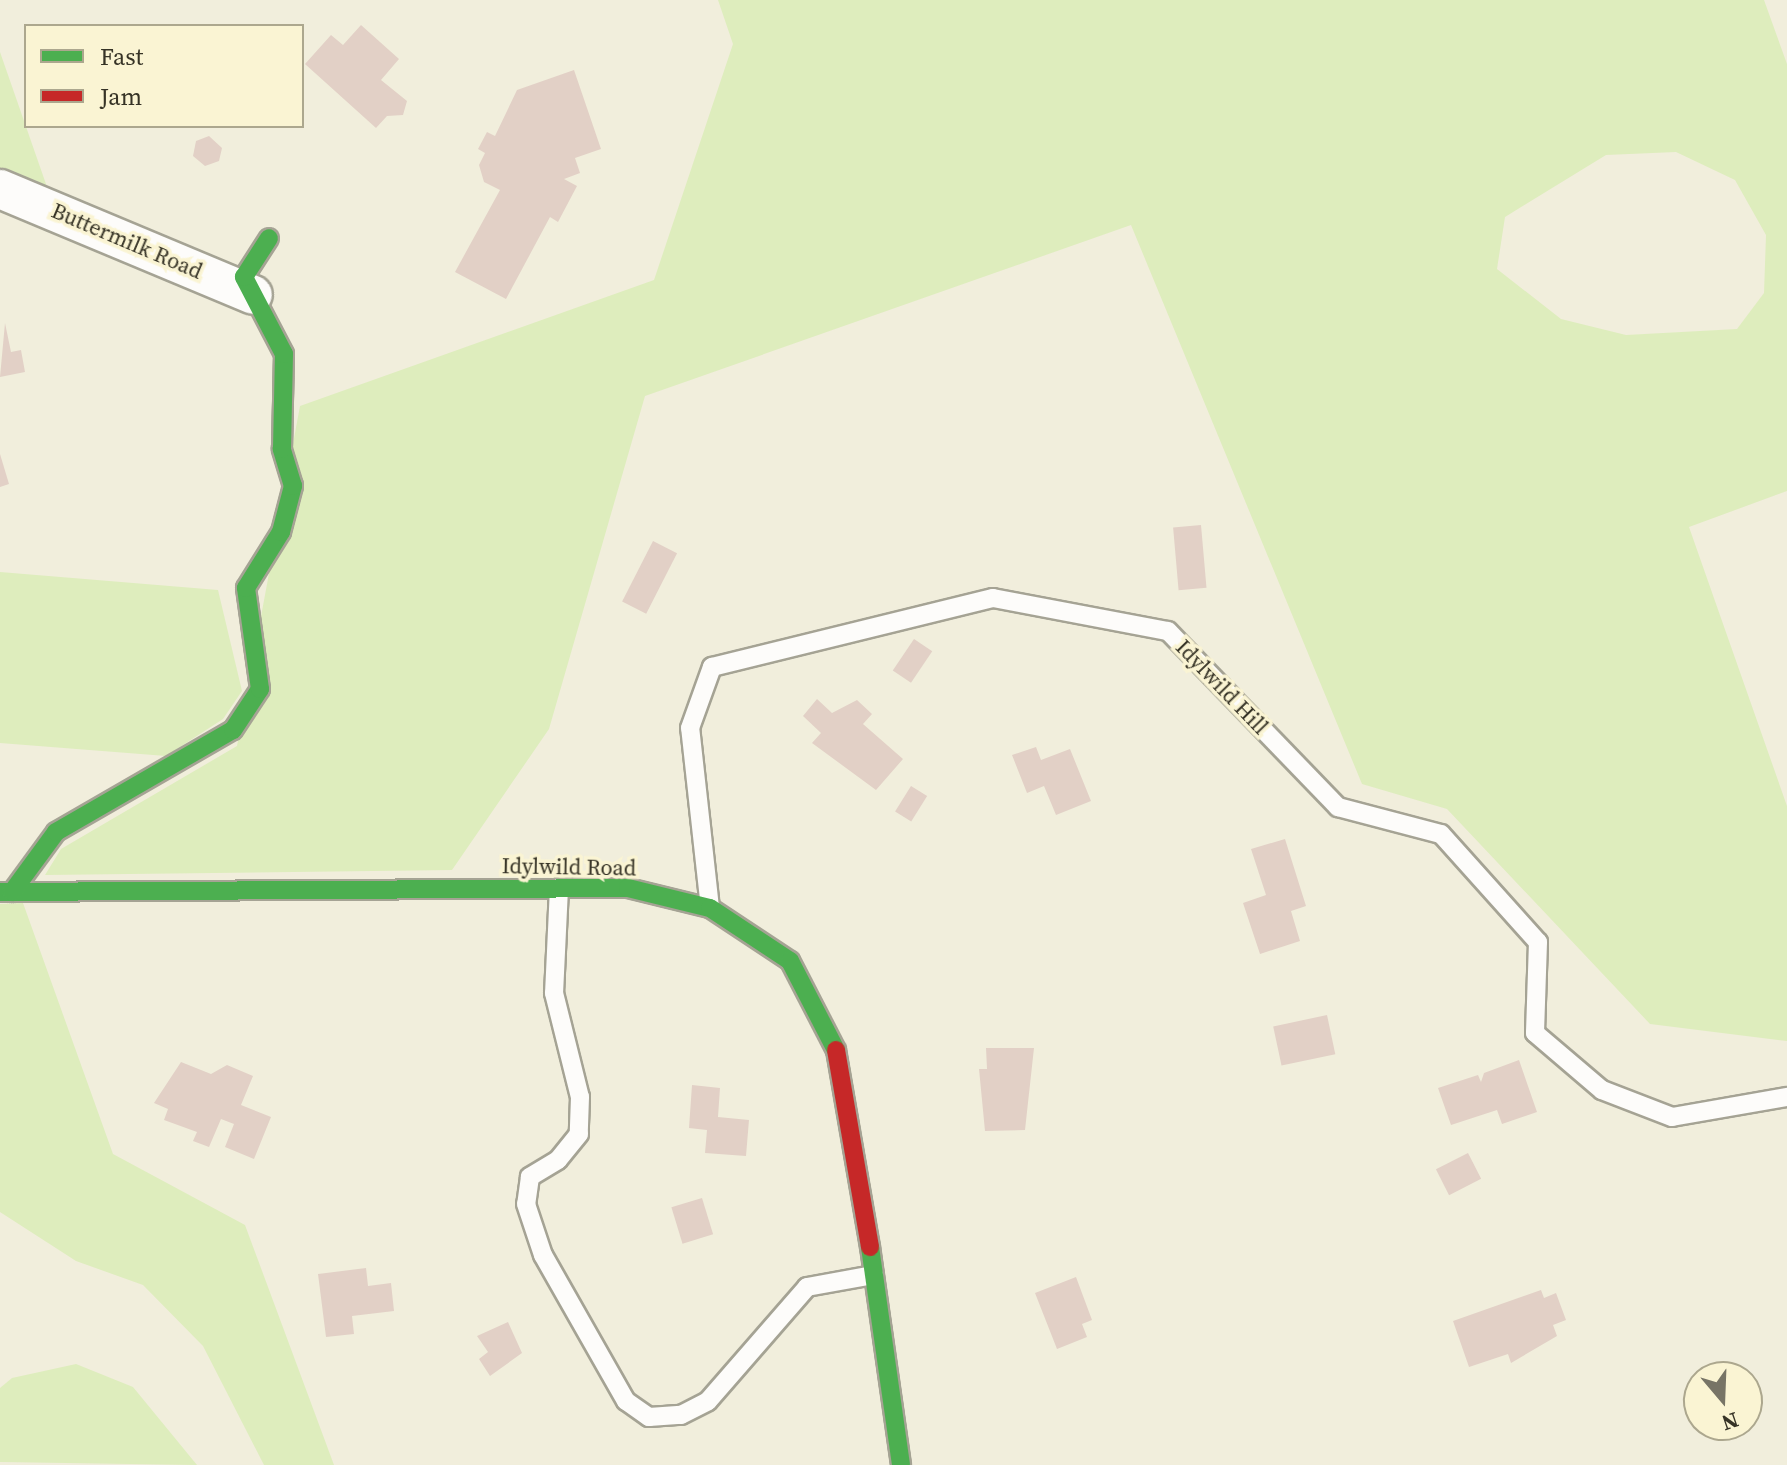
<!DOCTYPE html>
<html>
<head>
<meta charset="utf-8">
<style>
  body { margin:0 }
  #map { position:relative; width:1787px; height:1465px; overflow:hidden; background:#f1eedc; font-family:"Source Serif 4",serif }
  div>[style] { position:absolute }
  .green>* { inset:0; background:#deedbd }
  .building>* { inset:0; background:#e2d0c6; transform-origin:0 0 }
  .roads { filter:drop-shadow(2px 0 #a5a394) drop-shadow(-2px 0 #a5a394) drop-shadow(0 2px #a5a394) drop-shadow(0 -2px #a5a394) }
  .lane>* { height:18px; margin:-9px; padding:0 9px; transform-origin:9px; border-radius:9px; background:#fdfcfa }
  .street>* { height:38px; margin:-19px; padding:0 19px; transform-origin:19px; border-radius:19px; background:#fdfcfa }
  .fast>* { height:18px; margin:-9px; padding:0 9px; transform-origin:9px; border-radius:9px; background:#4caf50 }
  .jam>* { height:18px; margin:-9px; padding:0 9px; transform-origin:9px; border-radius:9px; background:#c62828 }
  span { translate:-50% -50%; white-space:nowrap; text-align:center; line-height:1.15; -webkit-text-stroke:7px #faf4d3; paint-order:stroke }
  .street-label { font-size:22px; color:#363326 }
  .legend { position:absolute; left:24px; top:24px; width:280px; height:104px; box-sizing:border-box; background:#faf4d3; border:2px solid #aca78e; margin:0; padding:10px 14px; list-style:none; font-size:24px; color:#363326 }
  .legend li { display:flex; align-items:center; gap:16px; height:40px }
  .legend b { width:40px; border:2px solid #aca78e }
  .north { position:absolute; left:1683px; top:1361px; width:80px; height:80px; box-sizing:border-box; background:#faf4d3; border:2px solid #aca78e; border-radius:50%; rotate:161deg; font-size:22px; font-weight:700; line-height:32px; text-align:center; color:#363326 }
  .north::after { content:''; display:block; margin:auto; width:28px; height:36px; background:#777466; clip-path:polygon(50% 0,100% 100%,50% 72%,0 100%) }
</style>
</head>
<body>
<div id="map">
  <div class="green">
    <i style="clip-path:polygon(evenodd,718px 0,1764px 0,1787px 64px,1787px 491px,1689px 527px,1787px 806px,1787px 1041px,1650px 1024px,1447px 809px,1362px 784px,1131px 225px,645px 396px,549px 729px,452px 870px,45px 875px,61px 849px,237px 746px,300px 406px,654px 280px,733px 44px,718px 0,1676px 152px,1735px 180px,1766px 235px,1764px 293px,1737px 329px,1626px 335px,1561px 319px,1497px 269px,1505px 217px,1606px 155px,1676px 152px)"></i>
    <i style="clip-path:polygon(0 52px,47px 187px,0 168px)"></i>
    <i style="clip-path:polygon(0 572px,218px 590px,242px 691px,223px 719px,166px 756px,0 743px)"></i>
    <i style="clip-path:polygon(23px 903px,113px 1154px,245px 1225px,334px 1465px,264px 1465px,203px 1346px,143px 1285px,76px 1261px,0 1212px,0 904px)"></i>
    <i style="clip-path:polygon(76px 1364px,133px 1387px,197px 1465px,0 1462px,0 1388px,12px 1378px)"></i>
  </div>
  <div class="building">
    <i style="clip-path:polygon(361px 25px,399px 59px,381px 80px,407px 101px,403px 115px,387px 116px,376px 128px,305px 64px,331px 35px,343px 45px)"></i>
    <i style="clip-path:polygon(574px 70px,601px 149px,575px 158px,580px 173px,564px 179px,577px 186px,558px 222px,550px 217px,506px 299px,455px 272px,500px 190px,484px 182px,479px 165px,485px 153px,478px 149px,487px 132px,495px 136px,517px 90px)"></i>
    <i style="clip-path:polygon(209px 136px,222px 148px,219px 161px,205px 166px,193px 156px,196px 141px)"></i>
    <i style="clip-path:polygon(5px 323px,11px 352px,21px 350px,25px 372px,0 377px)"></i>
    <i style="clip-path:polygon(0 454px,9px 484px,0 487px)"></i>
    <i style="left:1201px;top:525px;width:63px;height:28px;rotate:85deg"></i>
    <i style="left:653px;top:541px;width:27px;height:68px;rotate:27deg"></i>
    <i style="left:914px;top:639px;width:22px;height:38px;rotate:34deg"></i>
    <i style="clip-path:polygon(817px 699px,832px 713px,857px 700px,872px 714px,863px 724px,903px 759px,876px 790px,812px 743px,821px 733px,803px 716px)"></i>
    <i style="clip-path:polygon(1036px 747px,1041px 760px,1070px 749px,1091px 801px,1056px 815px,1044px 786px,1027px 793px,1012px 755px)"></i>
    <i style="left:911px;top:786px;width:19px;height:30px;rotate:32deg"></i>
    <i style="clip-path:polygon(1285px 839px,1306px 906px,1291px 911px,1300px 941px,1260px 954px,1243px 903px,1266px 895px,1251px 849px)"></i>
    <i style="left:1327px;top:1015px;width:40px;height:55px;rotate:78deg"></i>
    <i style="clip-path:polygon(986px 1048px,1034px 1048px,1025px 1130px,985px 1131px,979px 1069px,987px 1069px)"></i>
    <i style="clip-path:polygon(1519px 1060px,1537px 1112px,1502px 1124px,1497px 1110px,1451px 1125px,1438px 1088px,1478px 1075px,1481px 1082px,1484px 1073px)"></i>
    <i style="clip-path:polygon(181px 1062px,211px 1074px,227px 1065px,253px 1076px,241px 1105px,271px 1117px,254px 1159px,225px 1147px,234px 1124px,221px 1119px,209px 1147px,193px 1141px,197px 1132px,164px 1120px,168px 1109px,154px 1103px)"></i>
    <i style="clip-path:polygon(692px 1085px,720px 1088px,718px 1117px,749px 1120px,746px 1156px,705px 1153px,707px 1130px,689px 1128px)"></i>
    <i style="left:1468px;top:1153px;width:29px;height:36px;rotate:63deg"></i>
    <i style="left:702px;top:1198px;width:38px;height:32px;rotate:73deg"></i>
    <i style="clip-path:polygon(366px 1268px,368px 1286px,391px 1283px,394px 1311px,352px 1316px,354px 1334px,326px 1337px,318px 1274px)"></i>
    <i style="clip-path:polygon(1076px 1277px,1092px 1320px,1082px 1324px,1087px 1337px,1057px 1349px,1035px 1293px)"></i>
    <i style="clip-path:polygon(1541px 1290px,1544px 1298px,1556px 1293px,1566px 1320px,1553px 1325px,1557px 1336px,1511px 1363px,1508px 1354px,1469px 1367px,1453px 1321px)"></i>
    <i style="clip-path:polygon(508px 1322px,522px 1353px,490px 1376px,479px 1359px,488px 1352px,477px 1336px)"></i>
  </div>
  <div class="roads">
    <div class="lane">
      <i style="left:559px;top:888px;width:105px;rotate:92.7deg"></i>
      <i style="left:554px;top:993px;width:107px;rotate:76deg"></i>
      <i style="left:580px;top:1097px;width:37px;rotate:92deg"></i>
      <i style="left:579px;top:1134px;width:33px;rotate:129deg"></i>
      <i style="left:558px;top:1160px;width:33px;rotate:149deg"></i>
      <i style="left:530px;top:1177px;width:27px;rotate:98deg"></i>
      <i style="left:526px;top:1204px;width:54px;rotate:71.6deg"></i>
      <i style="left:543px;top:1255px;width:168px;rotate:60.4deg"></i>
      <i style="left:626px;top:1401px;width:28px;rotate:35deg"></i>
      <i style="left:649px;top:1417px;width:32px;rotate:-4deg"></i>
      <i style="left:681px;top:1415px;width:30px;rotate:-27deg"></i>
      <i style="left:708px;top:1401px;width:151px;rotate:-49deg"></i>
      <i style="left:807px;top:1287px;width:68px;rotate:-10.2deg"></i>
      <i style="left:710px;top:908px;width:181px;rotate:-96.3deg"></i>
      <i style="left:690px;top:728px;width:65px;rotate:-70.2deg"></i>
      <i style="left:712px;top:667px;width:289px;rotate:-13.8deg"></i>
      <i style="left:993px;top:598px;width:178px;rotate:10.7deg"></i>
      <i style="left:1168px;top:631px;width:245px;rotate:46deg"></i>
      <i style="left:1338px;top:807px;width:106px;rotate:14.7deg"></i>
      <i style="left:1441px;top:834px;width:145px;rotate:48.1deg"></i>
      <i style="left:1538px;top:942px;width:91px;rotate:91.9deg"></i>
      <i style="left:1535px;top:1033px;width:88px;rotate:40.4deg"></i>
      <i style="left:1602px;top:1090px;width:75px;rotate:21.1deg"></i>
      <i style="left:1672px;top:1117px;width:117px;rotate:-9.9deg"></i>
    </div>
    <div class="street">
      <i style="left:0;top:189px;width:274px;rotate:22.7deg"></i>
    </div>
    <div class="fast">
      <i style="left:0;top:892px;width:628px;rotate:-0.36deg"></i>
      <i style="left:628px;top:888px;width:84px;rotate:13.7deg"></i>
      <i style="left:710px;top:908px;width:96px;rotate:33.5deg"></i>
      <i style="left:790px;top:961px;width:100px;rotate:62.7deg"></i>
      <i style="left:12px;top:892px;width:74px;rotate:-53.7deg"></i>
      <i style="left:56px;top:832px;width:204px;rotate:-30deg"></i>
      <i style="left:233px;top:730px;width:49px;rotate:-56.6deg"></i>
      <i style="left:260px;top:689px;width:102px;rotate:-97.9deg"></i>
      <i style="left:246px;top:588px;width:66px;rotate:-58deg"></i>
      <i style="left:281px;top:532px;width:48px;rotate:-75.4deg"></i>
      <i style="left:293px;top:486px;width:39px;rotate:-107deg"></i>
      <i style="left:282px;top:449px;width:95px;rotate:-88.8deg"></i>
      <i style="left:284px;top:354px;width:87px;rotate:-117.5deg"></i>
      <i style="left:244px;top:277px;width:46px;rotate:-57.3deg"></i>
      <i style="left:870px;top:1247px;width:220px;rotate:81.9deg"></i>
    </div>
    <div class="jam">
      <i style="left:836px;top:1050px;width:200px;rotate:80.2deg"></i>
    </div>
  </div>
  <div class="street-label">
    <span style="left:127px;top:241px;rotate:23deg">Buttermilk Road</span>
    <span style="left:1222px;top:687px;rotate:46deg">Idylwild Hill</span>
    <span style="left:569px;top:867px;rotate:1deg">Idylwild Road</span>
  </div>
  <ul class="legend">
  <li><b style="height:10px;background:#4caf50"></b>Fast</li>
  <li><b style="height:10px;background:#c62828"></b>Jam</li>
  </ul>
  <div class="north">N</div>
</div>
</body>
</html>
